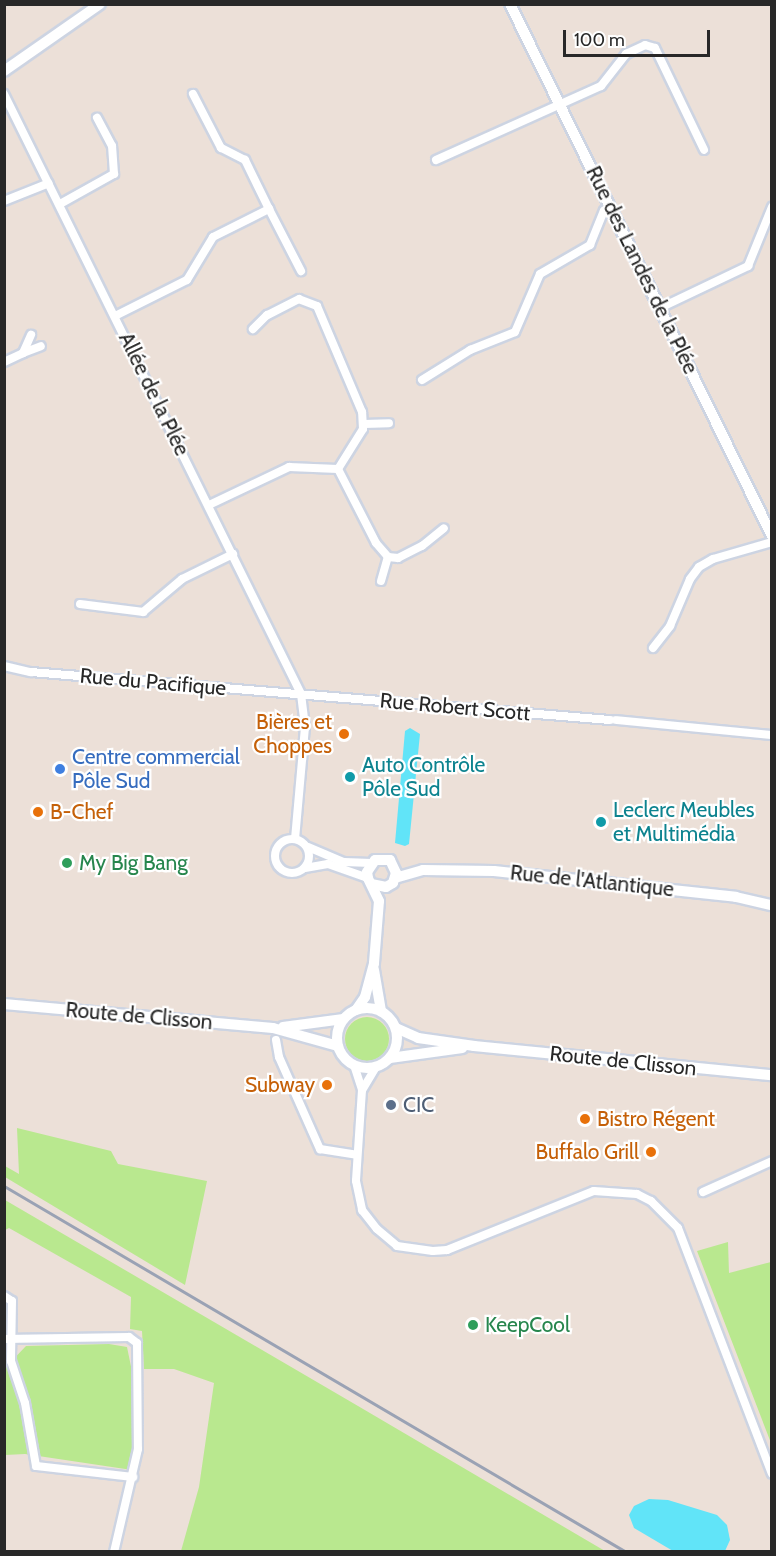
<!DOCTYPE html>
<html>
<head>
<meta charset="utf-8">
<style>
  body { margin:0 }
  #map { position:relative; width:776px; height:1556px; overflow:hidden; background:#ece0d8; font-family:Cabin,sans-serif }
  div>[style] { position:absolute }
  .green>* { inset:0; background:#b9e88f }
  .round { border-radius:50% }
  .water>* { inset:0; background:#61e4f8 }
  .roads { filter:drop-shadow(2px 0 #cdd4e2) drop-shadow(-2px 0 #cdd4e2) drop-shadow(0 2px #cdd4e2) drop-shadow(0 -2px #cdd4e2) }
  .street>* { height:8px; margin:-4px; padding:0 4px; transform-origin:4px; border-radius:4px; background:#fff }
  .street>.ring { margin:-4px; padding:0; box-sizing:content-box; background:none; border:8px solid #fff; border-radius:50% }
  .secondary>* { height:10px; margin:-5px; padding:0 5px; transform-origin:5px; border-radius:5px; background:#fff }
  .secondary>.ring { margin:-5px; padding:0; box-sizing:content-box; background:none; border:10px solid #fff; border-radius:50% }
  .rail>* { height:3px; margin:-1.5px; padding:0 1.5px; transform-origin:1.5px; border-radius:1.5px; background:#9aa2b4 }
  .dots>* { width:16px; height:16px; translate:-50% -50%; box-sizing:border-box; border:3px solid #fff; border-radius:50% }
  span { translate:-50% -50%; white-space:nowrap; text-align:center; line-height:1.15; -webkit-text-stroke:4.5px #fff; paint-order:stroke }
  .street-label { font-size:21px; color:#282828 }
  .food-label { font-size:21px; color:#c56008 }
  .right { translate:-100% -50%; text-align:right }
  .left { translate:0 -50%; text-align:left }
  .shop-label { font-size:21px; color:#366cbe }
  .culture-label { font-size:21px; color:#0d838f }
  .leisure-label { font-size:21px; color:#27864d }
  .service-label { font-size:21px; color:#4e5e75 }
  .frame { position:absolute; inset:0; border:6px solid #282828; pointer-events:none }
  .scale { position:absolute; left:563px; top:30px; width:147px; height:27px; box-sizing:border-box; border:3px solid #282828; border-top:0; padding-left:8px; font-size:18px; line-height:21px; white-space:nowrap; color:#282828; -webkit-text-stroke:4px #fff; paint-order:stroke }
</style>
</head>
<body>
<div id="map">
  <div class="green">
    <i class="round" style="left:345px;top:1017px;width:44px;height:44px"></i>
    <i style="clip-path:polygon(17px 1128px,111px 1151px,118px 1164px,207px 1181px,185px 1285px,5px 1177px,5px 1166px,19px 1174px)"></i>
    <i style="clip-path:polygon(5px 1200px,358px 1406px,605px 1551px,181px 1551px,199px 1487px,214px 1383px,174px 1369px,144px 1369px,142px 1331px,130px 1329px,131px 1297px,9px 1228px,5px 1230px)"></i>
    <i style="clip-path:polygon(728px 1242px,729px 1273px,771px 1262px,771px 1443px,697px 1251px)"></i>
    <i style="clip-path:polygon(109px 1344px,127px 1347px,135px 1386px,132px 1470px,25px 1454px,5px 1455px,4px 1369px,26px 1346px)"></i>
  </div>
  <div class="water">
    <i style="clip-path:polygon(410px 728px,420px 734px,409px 844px,405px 846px,395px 843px,405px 731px)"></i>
    <i style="clip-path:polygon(649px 1499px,668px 1500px,717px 1515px,727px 1525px,730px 1540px,725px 1551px,673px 1551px,634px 1528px,629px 1515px,634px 1506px)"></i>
  </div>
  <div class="roads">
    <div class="street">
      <i style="left:4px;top:94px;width:669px;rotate:63.66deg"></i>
      <i style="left:301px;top:694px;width:33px;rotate:83deg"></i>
      <i style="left:305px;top:727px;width:112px;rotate:95.1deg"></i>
      <i style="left:436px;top:160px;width:181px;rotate:-24.2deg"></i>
      <i style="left:601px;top:86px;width:41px;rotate:-52deg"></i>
      <i style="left:626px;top:54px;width:21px;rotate:-25deg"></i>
      <i style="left:645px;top:45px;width:10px;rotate:17deg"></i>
      <i style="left:655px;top:48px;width:113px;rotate:64.3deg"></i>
      <i style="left:4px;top:201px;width:48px;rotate:-21.8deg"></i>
      <i style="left:60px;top:204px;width:62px;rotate:-29.1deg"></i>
      <i style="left:114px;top:174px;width:28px;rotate:-94deg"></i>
      <i style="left:112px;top:146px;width:32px;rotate:-118deg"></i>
      <i style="left:269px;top:209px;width:70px;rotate:62.7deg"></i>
      <i style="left:660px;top:308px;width:98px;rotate:-25.5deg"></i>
      <i style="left:748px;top:266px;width:64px;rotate:-67.9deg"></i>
      <i style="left:115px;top:316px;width:80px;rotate:-26.6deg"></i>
      <i style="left:187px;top:280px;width:50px;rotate:-58.8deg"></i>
      <i style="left:213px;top:237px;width:63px;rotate:-26.6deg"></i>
      <i style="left:269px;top:209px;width:55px;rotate:-116.1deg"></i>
      <i style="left:245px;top:160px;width:27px;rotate:-153deg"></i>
      <i style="left:221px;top:148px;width:61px;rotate:-117.4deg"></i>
      <i style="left:23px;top:353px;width:19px;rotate:-21deg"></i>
      <i style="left:4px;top:362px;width:21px;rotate:-25deg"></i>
      <i style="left:23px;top:353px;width:20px;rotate:-66deg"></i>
      <i style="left:422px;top:380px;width:57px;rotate:-32deg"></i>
      <i style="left:470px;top:350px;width:48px;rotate:-21.8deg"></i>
      <i style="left:515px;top:332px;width:63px;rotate:-66.7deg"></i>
      <i style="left:540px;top:274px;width:58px;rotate:-30.1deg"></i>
      <i style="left:590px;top:245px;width:37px;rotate:-68deg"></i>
      <i style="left:604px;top:211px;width:8px;rotate:-30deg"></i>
      <i style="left:364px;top:424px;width:25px;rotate:-2deg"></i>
      <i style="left:338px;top:469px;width:83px;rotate:62.8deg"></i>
      <i style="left:376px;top:543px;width:18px;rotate:49deg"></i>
      <i style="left:388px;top:557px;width:10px;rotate:6deg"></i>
      <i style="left:398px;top:558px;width:27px;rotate:-27deg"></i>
      <i style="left:422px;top:546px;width:28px;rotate:-39deg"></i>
      <i style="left:209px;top:505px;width:89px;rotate:-25.4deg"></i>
      <i style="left:289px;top:467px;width:49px;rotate:2.3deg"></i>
      <i style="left:338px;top:469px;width:47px;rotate:-58deg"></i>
      <i style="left:363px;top:429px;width:17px;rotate:-93deg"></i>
      <i style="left:362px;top:412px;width:115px;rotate:-113deg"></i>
      <i style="left:317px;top:306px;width:19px;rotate:-159deg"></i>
      <i style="left:299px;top:299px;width:36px;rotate:153deg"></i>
      <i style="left:267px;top:315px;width:20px;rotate:135deg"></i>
      <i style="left:381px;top:581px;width:25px;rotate:-74deg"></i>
      <i style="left:80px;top:604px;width:64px;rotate:7.2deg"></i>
      <i style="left:143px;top:612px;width:51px;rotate:-40.2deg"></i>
      <i style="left:182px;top:579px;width:57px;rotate:-26.1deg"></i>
      <i style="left:653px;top:648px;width:28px;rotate:-52deg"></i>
      <i style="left:670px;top:626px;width:51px;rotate:-66.9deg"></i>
      <i style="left:690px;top:579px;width:15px;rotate:-53deg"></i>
      <i style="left:699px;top:567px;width:16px;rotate:-30deg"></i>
      <i style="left:713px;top:559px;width:61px;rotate:-16.1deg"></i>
      <i style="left:4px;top:666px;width:28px;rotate:13deg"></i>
      <i style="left:31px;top:672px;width:581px;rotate:4.74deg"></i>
      <i style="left:616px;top:720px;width:157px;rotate:5.5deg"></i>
      <i class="ring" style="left:275px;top:839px;width:26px;height:26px"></i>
      <i style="left:308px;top:847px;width:39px;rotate:23deg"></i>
      <i style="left:344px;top:862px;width:27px;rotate:2deg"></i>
      <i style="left:305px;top:868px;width:23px;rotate:-10deg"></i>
      <i style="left:328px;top:864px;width:42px;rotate:19.3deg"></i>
      <i style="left:276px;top:1040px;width:17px;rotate:80deg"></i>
      <i style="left:279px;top:1057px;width:101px;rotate:66deg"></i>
      <i style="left:320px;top:1149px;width:37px;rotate:9deg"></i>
      <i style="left:354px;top:1065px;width:26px;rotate:72deg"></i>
      <i style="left:376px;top:1067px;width:27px;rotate:121deg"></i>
      <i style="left:362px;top:1090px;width:91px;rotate:93.8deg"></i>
      <i style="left:356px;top:1181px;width:30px;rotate:78deg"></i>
      <i style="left:362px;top:1210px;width:24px;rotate:52deg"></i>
      <i style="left:377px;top:1229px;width:26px;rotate:40deg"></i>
      <i style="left:397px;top:1246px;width:36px;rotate:8deg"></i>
      <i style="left:433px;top:1251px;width:14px;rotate:-4deg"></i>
      <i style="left:447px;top:1250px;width:158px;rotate:-21.9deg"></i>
      <i style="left:594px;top:1191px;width:43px;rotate:4deg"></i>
      <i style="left:637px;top:1194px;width:16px;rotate:27deg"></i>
      <i style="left:651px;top:1201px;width:38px;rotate:45deg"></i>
      <i style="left:678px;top:1228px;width:263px;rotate:69.1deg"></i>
      <i style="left:703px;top:1192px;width:76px;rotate:-24.2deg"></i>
      <i style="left:4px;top:1296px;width:9px;rotate:32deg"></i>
      <i style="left:12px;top:1301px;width:60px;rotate:91deg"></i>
      <i style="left:11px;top:1361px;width:44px;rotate:71.6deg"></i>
      <i style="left:25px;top:1403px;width:64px;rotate:80.1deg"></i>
      <i style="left:36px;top:1466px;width:98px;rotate:6.5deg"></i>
      <i style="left:4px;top:1339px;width:125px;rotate:-0.9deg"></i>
      <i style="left:129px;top:1337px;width:10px;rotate:37deg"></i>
      <i style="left:137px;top:1343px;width:106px;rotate:89.5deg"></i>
      <i style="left:138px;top:1449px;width:106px;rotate:103.1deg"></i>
    </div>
    <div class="secondary">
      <i style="left:510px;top:4px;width:593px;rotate:63.78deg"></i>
      <i style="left:4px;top:71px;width:117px;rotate:-34.9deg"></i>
      <i style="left:395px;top:878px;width:29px;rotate:-16deg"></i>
      <i style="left:423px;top:870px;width:71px;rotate:0.8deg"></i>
      <i style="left:494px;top:871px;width:243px;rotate:6.1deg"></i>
      <i style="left:736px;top:897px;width:37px;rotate:13deg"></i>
      <i style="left:374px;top:970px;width:42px;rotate:80.3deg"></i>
      <i style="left:4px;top:1004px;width:270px;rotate:5.1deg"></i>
      <i style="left:273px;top:1028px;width:67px;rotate:15.5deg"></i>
      <i class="ring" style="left:337px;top:1008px;width:50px;height:50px"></i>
      <i style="left:356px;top:1010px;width:16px;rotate:-55deg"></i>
      <i style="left:365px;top:997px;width:35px;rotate:-75deg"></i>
      <i style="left:374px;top:963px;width:62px;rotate:-85.4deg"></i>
      <i style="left:379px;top:901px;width:25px;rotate:-116deg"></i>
      <i style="left:368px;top:878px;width:6px;rotate:-99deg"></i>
      <i style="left:367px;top:872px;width:14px;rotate:-56deg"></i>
      <i style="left:375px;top:860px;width:15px"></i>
      <i style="left:390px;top:860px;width:14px;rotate:65deg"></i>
      <i style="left:396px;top:873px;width:10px;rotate:107deg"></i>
      <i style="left:393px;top:883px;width:8px;rotate:150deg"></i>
      <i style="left:386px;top:887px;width:14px;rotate:-168deg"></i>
      <i style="left:283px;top:1027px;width:61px;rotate:-7.6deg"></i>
      <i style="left:396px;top:1028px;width:24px;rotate:24deg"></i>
      <i style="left:418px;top:1038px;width:57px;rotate:8.1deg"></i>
      <i style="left:474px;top:1046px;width:299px;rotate:5.6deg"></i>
      <i style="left:390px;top:1058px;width:73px;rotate:-7.9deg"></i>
    </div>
  </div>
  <div class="rail">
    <i style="left:4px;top:1186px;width:722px;rotate:30.47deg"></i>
  </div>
  <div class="dots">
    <i style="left:344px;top:734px;background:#e8710a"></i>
    <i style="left:60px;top:769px;background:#3f7fe0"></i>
    <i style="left:350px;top:777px;background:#0f9aa8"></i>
    <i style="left:38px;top:812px;background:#e8710a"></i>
    <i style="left:601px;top:822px;background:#0f9aa8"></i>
    <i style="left:67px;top:863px;background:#2e9e5b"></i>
    <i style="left:327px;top:1085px;background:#e8710a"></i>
    <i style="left:391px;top:1105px;background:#5c6f8a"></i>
    <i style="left:585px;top:1119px;background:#e8710a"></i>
    <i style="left:651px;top:1152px;background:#e8710a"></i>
    <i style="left:473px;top:1325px;background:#2e9e5b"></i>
  </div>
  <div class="street-label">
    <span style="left:642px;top:270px;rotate:64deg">Rue des Landes de la Plée</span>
    <span style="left:154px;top:394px;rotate:64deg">Allée de la Plée</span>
    <span style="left:153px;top:682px;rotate:5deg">Rue du Pacifique</span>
    <span style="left:455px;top:707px;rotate:5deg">Rue Robert Scott</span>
    <span style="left:592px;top:881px;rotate:6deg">Rue de l'Atlantique</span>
    <span style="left:139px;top:1016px;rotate:5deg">Route de Clisson</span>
    <span style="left:623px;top:1061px;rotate:6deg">Route de Clisson</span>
  </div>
  <div class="food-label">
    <span class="right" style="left:332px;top:734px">Bières et<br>Choppes</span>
    <span class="left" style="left:50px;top:812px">B-Chef</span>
    <span class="right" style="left:315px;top:1085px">Subway</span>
    <span class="left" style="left:597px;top:1119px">Bistro Régent</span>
    <span class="right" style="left:639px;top:1152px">Buffalo Grill</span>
  </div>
  <div class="shop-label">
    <span class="left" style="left:72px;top:769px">Centre commercial<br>Pôle Sud</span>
  </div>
  <div class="culture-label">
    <span class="left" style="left:362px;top:777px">Auto Contrôle<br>Pôle Sud</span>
    <span class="left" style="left:613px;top:822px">Leclerc Meubles<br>et Multimédia</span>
  </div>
  <div class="leisure-label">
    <span class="left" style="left:79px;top:863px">My Big Bang</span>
    <span class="left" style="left:485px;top:1325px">KeepCool</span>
  </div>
  <div class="service-label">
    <span class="left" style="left:403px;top:1105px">CIC</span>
  </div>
  <div class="frame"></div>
  <div class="scale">100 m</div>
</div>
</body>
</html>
